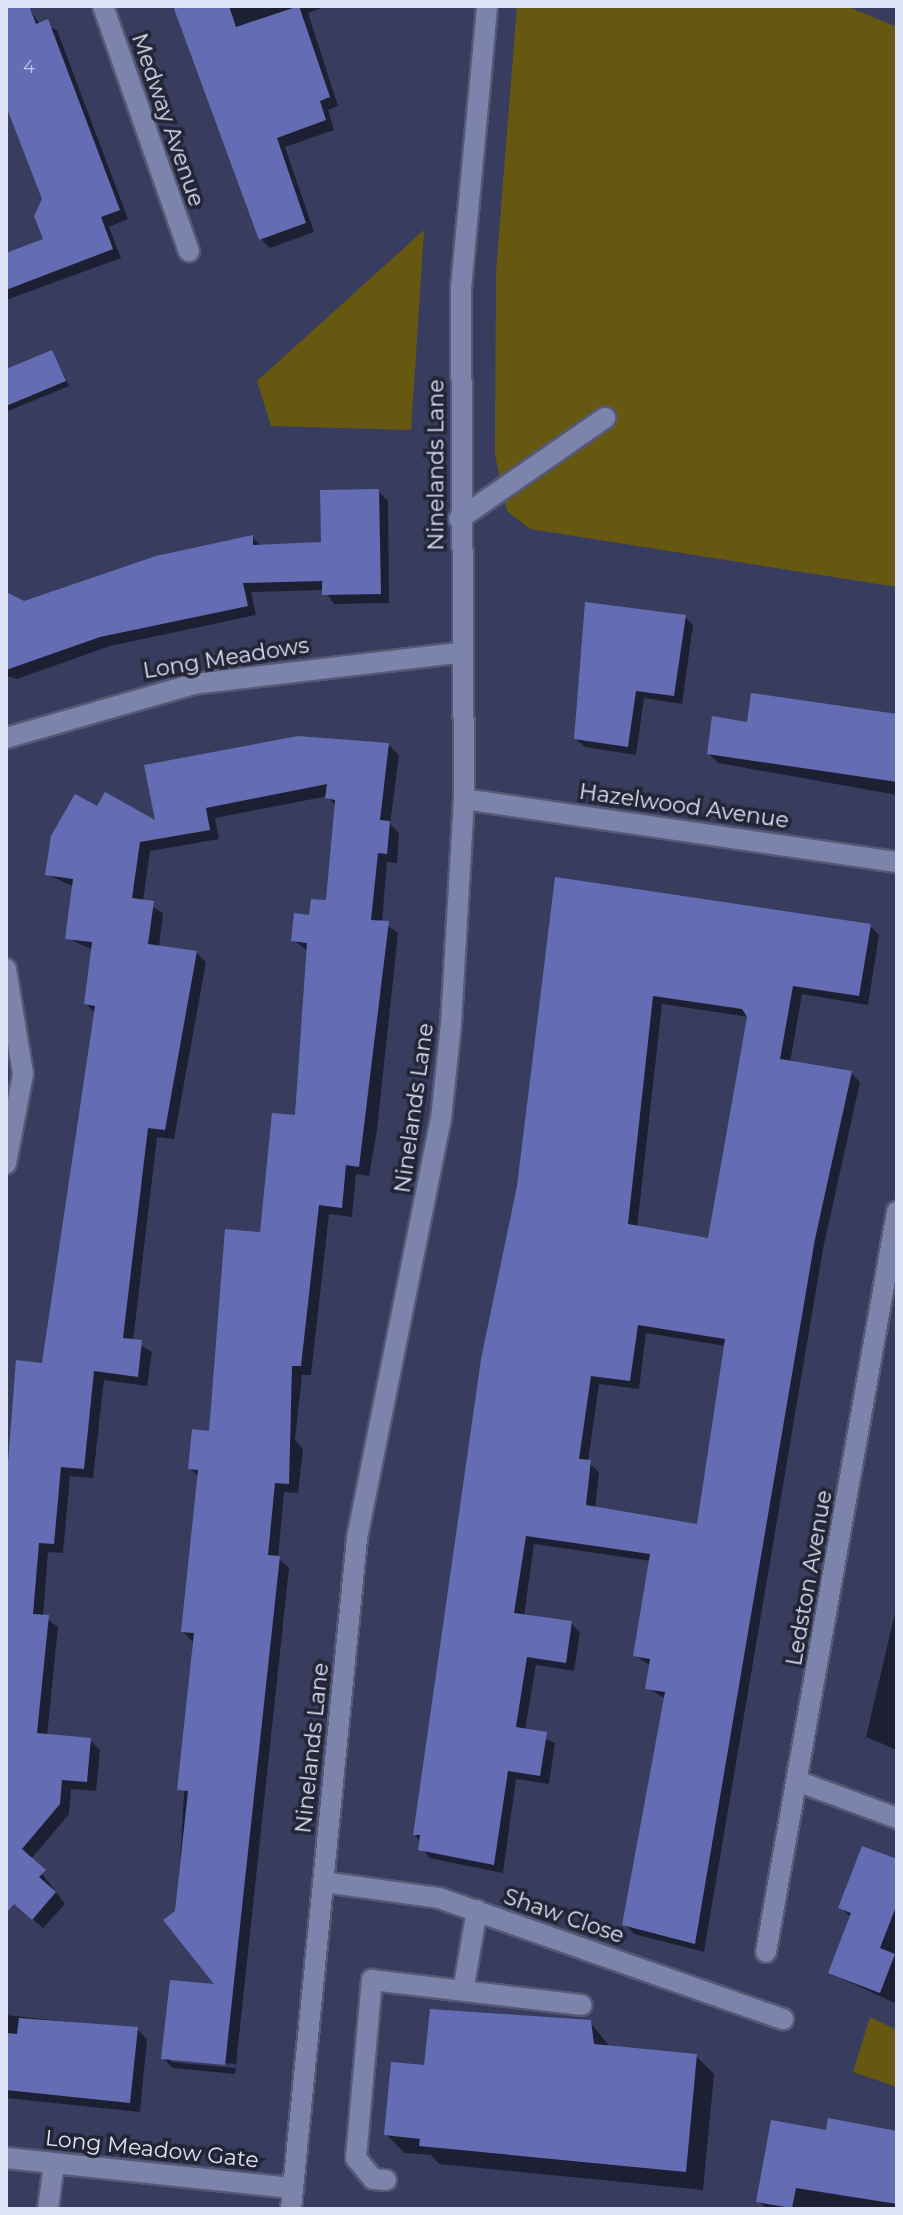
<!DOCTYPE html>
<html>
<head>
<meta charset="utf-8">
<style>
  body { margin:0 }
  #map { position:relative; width:903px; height:2215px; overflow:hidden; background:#383d5f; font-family:Montserrat,sans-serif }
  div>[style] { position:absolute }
  .green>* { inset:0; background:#675811 }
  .shadow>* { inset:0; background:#0007 }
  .building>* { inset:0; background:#646db3 }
  .roads { filter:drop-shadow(2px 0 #555976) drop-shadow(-2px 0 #555976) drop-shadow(0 2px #555976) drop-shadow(0 -2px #555976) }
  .minor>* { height:20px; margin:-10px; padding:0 10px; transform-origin:10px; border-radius:10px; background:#7d84ab }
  span { translate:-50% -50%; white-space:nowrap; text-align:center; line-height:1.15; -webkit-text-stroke:7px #232535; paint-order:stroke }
  .number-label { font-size:18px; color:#c0c6e7 }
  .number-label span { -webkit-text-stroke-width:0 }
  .street-label { font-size:22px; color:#dfe3f8 }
  .frame { position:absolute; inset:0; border:8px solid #dfe3f8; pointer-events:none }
</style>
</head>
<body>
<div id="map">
  <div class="green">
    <i style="clip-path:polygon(517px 6px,846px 6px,897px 27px,897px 587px,530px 529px,507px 511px,495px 455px,496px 272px)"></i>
    <i style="clip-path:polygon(424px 230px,411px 430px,271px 426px,257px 381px)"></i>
    <i style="clip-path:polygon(870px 2017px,897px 2030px,897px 2087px,853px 2072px)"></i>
  </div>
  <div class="shadow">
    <i style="clip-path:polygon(178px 6px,328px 6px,308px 13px,338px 106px,328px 110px,334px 130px,285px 147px,314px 232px,270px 248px,260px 238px)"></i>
    <i style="clip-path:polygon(28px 7px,40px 24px,57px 30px,128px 219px,109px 227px,121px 258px,6px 300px,6px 254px,45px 240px,44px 199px,6px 99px,6px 15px)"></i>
    <i style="clip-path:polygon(52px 352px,69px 386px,6px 412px,6px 371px)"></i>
    <i style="clip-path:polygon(378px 491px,388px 501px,389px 603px,334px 604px,324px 590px,251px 592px,256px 615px,110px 646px,17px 679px,6px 676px,6px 594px,24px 603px,252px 537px,262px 547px,323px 544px)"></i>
    <i style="clip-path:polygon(685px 617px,693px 625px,682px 704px,644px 698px,636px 755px,585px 747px,576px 739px)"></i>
    <i style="clip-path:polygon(897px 716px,897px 795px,718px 763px,709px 754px,749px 724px)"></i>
    <i style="clip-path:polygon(evenodd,389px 745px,399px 755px,390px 824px,399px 833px,397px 863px,387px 862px,382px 922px,398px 933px,377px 1130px,369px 1176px,356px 1174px,352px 1217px,329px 1214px,311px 1375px,302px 1375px,295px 1440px,303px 1449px,298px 1493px,284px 1492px,278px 1558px,289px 1568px,235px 2074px,173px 2068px,163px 2058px,218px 1987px,177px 1912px,193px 1642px,183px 1632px,199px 1478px,190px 1468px,211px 1433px,297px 1118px,308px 951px,293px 940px,328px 902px,336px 807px,328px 796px,215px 818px,219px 839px,150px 851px,143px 901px,163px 913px,159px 947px,196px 952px,206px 962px,174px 1139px,157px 1137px,133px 1341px,152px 1352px,147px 1386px,104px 1380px,93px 1478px,70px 1476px,63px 1553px,48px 1552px,43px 1616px,58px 1627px,47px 1736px,90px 1740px,100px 1750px,96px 1791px,71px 1789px,69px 1814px,31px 1859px,65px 1904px,43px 1928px,6px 1896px,6px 1489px,44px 1365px,96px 1014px,86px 1004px,93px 950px,67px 938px,74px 887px,47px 874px,97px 809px,158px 823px,389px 745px,171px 2058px,236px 2064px,235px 2068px,171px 2062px,171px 2058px)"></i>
    <i style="clip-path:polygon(evenodd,557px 879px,870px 926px,879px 935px,868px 1005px,802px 994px,790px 1063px,851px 1073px,860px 1082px,823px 1249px,704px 1952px,634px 1934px,625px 1924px,666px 1699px,647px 1688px,651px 1666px,636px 1656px,651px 1561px,534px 1544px,524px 1616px,571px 1623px,580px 1632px,574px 1671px,536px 1665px,525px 1731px,555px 1743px,549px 1784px,516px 1779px,503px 1873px,429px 1858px,415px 1834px,519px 1187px,557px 879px,662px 1004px,749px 1017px,709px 1240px,637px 1228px,662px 1004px,557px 879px,646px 1333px,726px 1346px,698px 1526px,595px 1509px,599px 1472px,588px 1462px,599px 1384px,639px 1389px,646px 1333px)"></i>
    <i style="clip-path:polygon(897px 1604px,897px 1602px,897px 1750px,866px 1737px)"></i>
    <i style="clip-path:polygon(897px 1861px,897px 2004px,830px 1973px,851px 1917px,840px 1907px)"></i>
    <i style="clip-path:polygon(6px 2015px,137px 2029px,147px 2039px,140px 2112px,6px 2098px)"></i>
    <i style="clip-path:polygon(590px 2022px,610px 2047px,696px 2056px,714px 2074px,703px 2190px,439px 2164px,431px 2155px,404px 2153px,386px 2134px,426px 2067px)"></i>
    <i style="clip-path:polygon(827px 2132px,897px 2133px,897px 2209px,767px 2209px,758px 2201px)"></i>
  </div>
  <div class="building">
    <i style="clip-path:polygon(6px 6px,29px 6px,36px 24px,48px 19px,120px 210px,101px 217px,113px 249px,6px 290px,6px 253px,43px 239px,34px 216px,42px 199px,6px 106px)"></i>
    <i style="clip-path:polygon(173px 6px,229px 6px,236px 27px,299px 6px,330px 97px,320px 101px,326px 120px,277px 138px,306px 223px,259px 240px)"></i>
    <i style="clip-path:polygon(52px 350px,66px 381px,6px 406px,6px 369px)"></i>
    <i style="clip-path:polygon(379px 489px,381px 594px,322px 595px,322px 581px,243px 583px,248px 606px,100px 637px,6px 670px,6px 592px,24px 601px,156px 556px,253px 535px,253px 545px,321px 542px,320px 490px)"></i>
    <i style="clip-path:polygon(585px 602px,686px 615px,674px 696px,636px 691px,628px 747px,574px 739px)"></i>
    <i style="clip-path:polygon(751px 693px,897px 714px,897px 782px,707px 754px,712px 716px,747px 722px)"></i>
    <i style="clip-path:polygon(298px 736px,389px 743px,380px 820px,390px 821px,387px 854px,378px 853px,371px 920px,389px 921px,359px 1167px,346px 1165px,342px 1208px,319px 1205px,301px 1366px,292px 1366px,289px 1484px,275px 1483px,268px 1555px,280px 1556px,225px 2065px,161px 2059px,170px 1980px,214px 1984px,163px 1920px,175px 1911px,188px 1791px,177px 1790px,194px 1633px,181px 1632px,198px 1470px,188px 1469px,192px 1429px,209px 1431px,225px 1229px,260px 1232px,272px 1113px,295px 1115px,307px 943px,291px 941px,294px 913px,309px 915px,311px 899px,326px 900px,335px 800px,325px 798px,327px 784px,206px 808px,210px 830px,140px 842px,132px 898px,154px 901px,148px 944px,197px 951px,165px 1130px,148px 1128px,123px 1338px,142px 1340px,138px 1377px,94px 1371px,84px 1469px,61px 1467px,54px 1544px,39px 1543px,33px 1614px,49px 1615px,37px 1733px,91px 1738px,87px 1782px,62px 1780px,60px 1804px,22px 1849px,46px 1870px,39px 1877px,56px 1892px,32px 1920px,14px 1904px,6px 1913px,6px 1489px,16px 1360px,42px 1363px,95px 1006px,84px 1004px,92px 942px,65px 939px,73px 879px,45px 875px,51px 836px,75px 794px,97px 806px,105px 792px,155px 820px,144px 765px)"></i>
    <i style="clip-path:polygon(evenodd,555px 877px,871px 924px,859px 996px,793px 986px,780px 1059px,852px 1071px,815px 1239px,695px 1944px,622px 1925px,665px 1692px,645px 1689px,650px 1659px,633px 1656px,650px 1554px,526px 1536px,514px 1613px,572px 1621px,566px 1663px,527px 1657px,516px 1727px,547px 1732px,540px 1776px,508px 1771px,494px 1865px,418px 1850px,420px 1835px,413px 1835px,481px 1359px,517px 1186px,555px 877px,653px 996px,742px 1009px,747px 1017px,708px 1238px,628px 1224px,653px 996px,555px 877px,638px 1325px,725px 1339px,697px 1524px,586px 1505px,591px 1460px,579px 1459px,591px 1376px,630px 1381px,638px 1325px)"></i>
    <i style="clip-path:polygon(862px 1846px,897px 1859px,897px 1904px,880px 1948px,895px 1954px,880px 1993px,828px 1973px,851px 1913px,838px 1908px)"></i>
    <i style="clip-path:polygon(430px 2009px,591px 2020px,594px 2044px,697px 2054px,686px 2172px,419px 2146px,420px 2139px,384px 2135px,391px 2062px,424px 2065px)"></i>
    <i style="clip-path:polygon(19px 2018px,138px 2027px,130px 2103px,6px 2090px,6px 2033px,17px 2034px)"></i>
    <i style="clip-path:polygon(828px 2118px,897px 2131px,897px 2204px,796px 2188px,792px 2208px,756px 2202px,771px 2120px,826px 2130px)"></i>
  </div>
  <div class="roads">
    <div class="minor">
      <i style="left:103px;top:6px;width:260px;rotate:70.7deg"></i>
      <i style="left:459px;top:519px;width:178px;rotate:-34.7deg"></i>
      <i style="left:6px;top:738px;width:196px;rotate:-16deg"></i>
      <i style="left:194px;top:684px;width:267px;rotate:-6.7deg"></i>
      <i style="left:464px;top:799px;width:438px;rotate:8.3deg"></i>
      <i style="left:6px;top:969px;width:106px;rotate:80.8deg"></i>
      <i style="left:23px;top:1074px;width:91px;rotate:100.8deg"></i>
      <i style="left:797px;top:1781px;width:107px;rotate:20.3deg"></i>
      <i style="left:323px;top:1882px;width:117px;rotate:7.9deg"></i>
      <i style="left:439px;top:1898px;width:365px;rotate:19.4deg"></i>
      <i style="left:766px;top:1952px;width:752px;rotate:-79.96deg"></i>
      <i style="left:463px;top:1991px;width:82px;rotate:-80.2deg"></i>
      <i style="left:6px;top:2158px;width:289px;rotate:6deg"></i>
      <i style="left:386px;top:2180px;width:13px;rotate:-176deg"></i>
      <i style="left:373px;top:2179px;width:27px;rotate:-129deg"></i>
      <i style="left:356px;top:2158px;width:179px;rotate:-84.9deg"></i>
      <i style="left:372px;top:1980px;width:211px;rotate:6.8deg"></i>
      <i style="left:48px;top:2209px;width:46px;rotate:-82.6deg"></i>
      <i style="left:291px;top:2209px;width:674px;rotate:-84.38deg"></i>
      <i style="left:357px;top:1538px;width:427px;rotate:-78.7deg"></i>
      <i style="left:441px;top:1119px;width:96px;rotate:-84deg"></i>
      <i style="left:451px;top:1024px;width:225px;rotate:-86.7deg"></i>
      <i style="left:464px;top:799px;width:511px;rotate:-90.34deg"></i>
      <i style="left:461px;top:288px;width:283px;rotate:-84.7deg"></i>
    </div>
  </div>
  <div class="number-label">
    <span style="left:29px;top:67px">4</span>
  </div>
  <div class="street-label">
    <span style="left:168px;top:120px;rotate:71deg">Medway Avenue</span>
    <span style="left:436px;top:465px;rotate:-90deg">Ninelands Lane</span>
    <span style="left:226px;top:658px;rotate:-9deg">Long Meadows</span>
    <span style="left:684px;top:806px;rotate:8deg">Hazelwood Avenue</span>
    <span style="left:414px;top:1108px;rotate:-82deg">Ninelands Lane</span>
    <span style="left:809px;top:1578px;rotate:-80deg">Ledston Avenue</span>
    <span style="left:312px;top:1748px;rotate:-84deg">Ninelands Lane</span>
    <span style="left:564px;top:1916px;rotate:19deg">Shaw Close</span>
    <span style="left:152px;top:2149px;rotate:6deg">Long Meadow Gate</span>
  </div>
  <div class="frame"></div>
</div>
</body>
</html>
